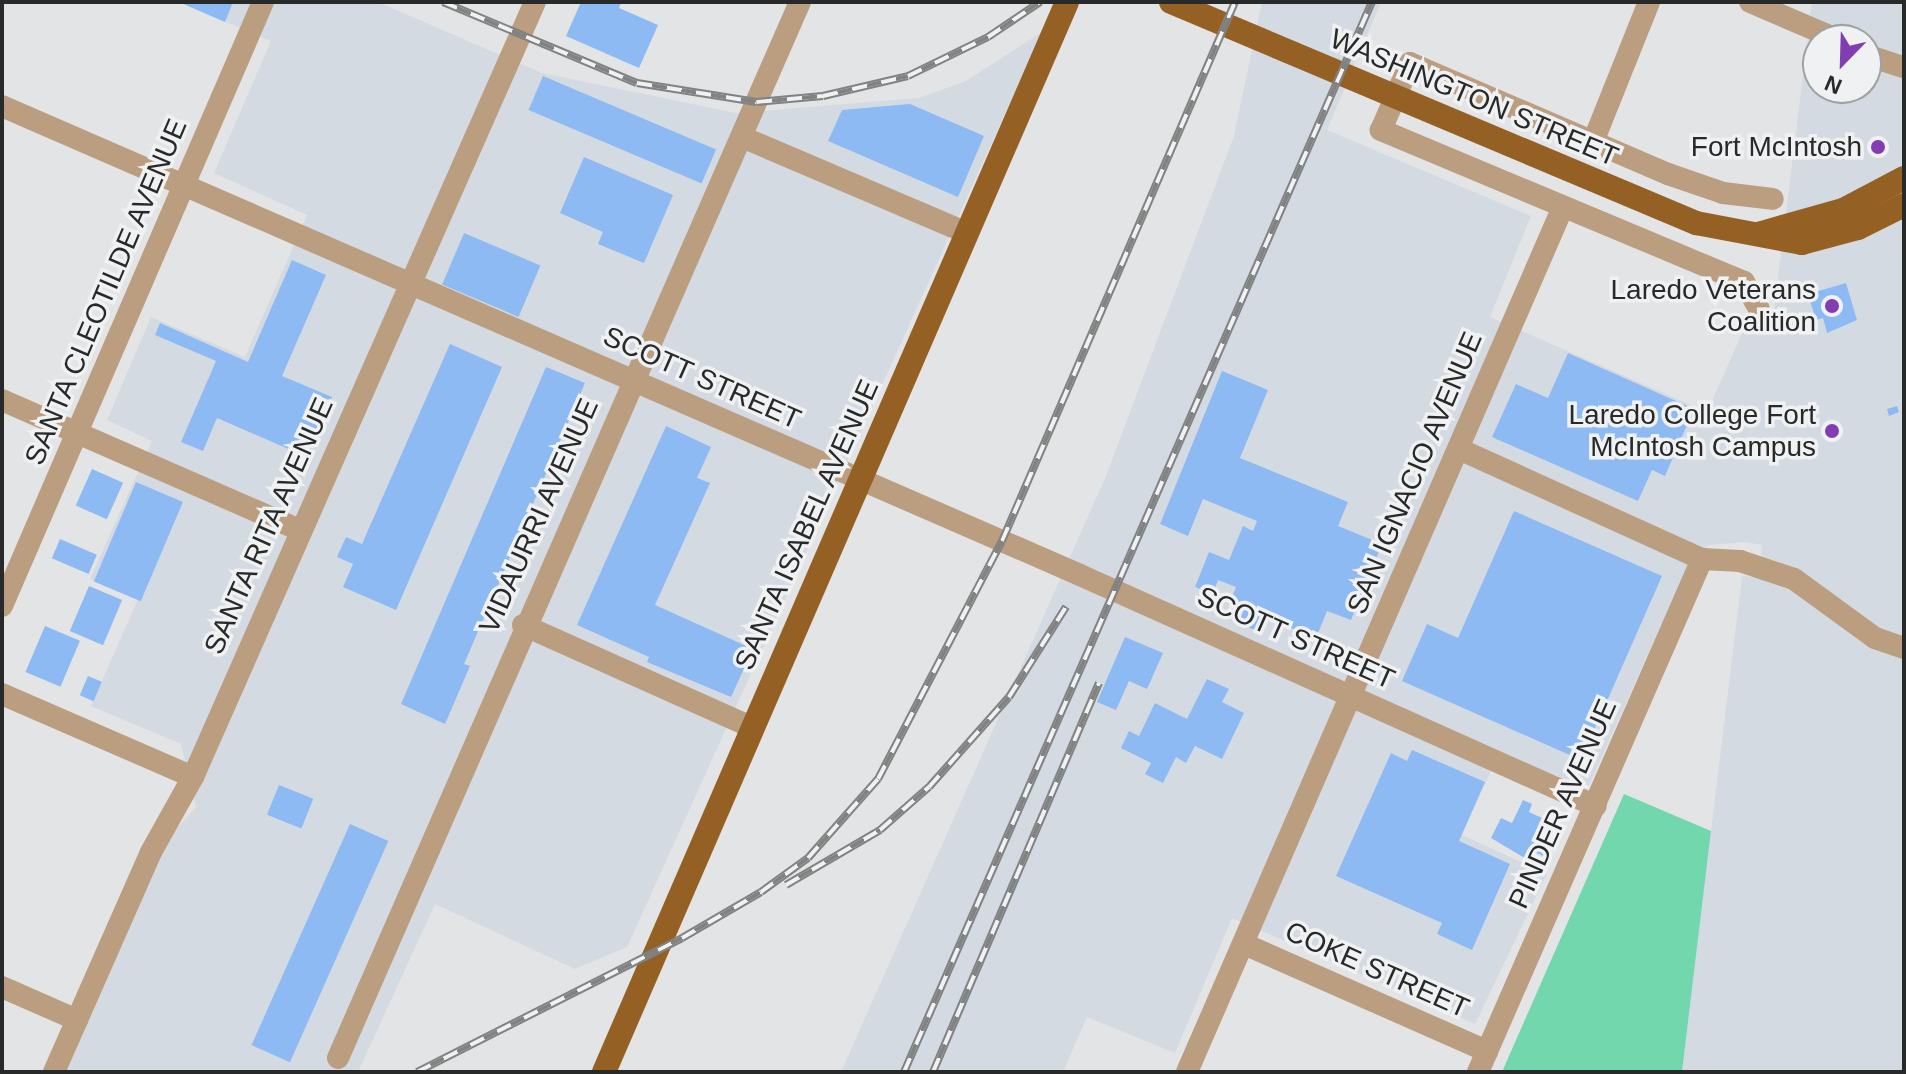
<!DOCTYPE html>
<html>
<head>
<meta charset="utf-8">
<style>
  body { margin:0 }
  #map { position:relative; width:1906px; height:1074px; overflow:hidden; background:#e3e4e5; font-family:Helvetica,sans-serif }
  div>[style] { position:absolute }
  .built>* { inset:0; background:#d4dae1 }
  .green>* { inset:0; background:#73d7ad }
  .building>* { inset:0; background:#8dbaf3; transform-origin:0 0 }
  .minor>* { height:22px; margin:-11px; padding:0 11px; transform-origin:11px; border-radius:11px; background:#bb9d80 }
  .major>* { height:24px; margin:-12px; padding:0 12px; transform-origin:12px; border-radius:12px; background:#956024 }
  .rail>* { height:8px; margin-top:-4px; transform-origin:0; background:repeating-linear-gradient(90deg,#f0f1f2 0 15px,#818282 0 30px); box-sizing:border-box; border-block:2px solid #818282 }
  .dots>* { width:22px; height:22px; translate:-50% -50%; box-sizing:border-box; border:4px solid #f0f1f2; border-radius:50% }
  span { translate:-50% -50%; white-space:nowrap; text-align:center; line-height:1.15; -webkit-text-stroke:7px #f0f1f2; paint-order:stroke }
  .street-label { font-size:28px; color:#282929 }
  .poi-label { font-size:28px; color:#282929 }
  .right { translate:-100% -50%; text-align:right }
  .frame { position:absolute; inset:0; border:4px solid #282929; pointer-events:none }
  .north { position:absolute; left:1802px; top:24px; width:80px; height:80px; box-sizing:border-box; background:#f0f1f2; border:2px solid #a0a1a2; border-radius:50%; rotate:203deg; font-size:22px; font-weight:700; line-height:32px; text-align:center; color:#282929 }
  .north::after { content:''; display:block; margin:auto; width:28px; height:36px; background:#813db1; clip-path:polygon(50% 0,100% 100%,50% 72%,0 100%) }
</style>
</head>
<body>
<div id="map">
  <div class="built">
    <i style="clip-path:polygon(178px 2px,378px 2px,542px 73px,736px 113px,919px 98px,966px 81px,1042px 32px,627px 947px,575px 969px,435px 904px,358px 1072px,61px 1072px,154px 854px,196px 807px,181px 744px,91px 706px,138px 599px,90px 579px,152px 441px,107px 420px,151px 317px,245px 357px,307px 215px,214px 173px,271px 41px)"></i>
    <i style="clip-path:polygon(evenodd,1262px 2px,1381px 2px,1327px 130px,1531px 216px,1490px 317px,1707px 412px,1752px 311px,1773px 319px,1812px 2px,1904px 2px,1904px 1072px,1682px 1072px,1742px 576px,1759px 577px,1762px 545px,1745px 542px,1708px 545px,1681px 581px,1589px 785px,1582px 787px,1499px 753px,1462px 835px,1547px 874px,1475px 1024px,1232px 918px,1175px 1053px,1087px 1017px,1063px 1072px,841px 1072px,1106px 476px,1234px 136px,1262px 2px,1818px 40px,1866px 40px,1866px 88px,1818px 88px,1818px 40px)"></i>
  </div>
  <div class="green">
    <i style="clip-path:polygon(1624px 794px,1711px 831px,1682px 1072px,1502px 1072px)"></i>
  </div>
  <div class="building">
    <i style="clip-path:polygon(179px 2px,233px 2px,225px 22px)"></i>
    <i style="clip-path:polygon(581px 2px,621px 2px,619px 8px,658px 25px,639px 68px,566px 36px)"></i>
    <i style="left:543px;top:76px;width:188px;height:37px;rotate:23deg"></i>
    <i style="clip-path:polygon(910px 104px,984px 136px,958px 197px,828px 141px,842px 110px)"></i>
    <i style="clip-path:polygon(584px 157px,673px 195px,644px 263px,598px 244px,603px 232px,560px 213px)"></i>
    <i style="left:464px;top:233px;width:83px;height:56px;rotate:23deg"></i>
    <i style="clip-path:polygon(292px 260px,326px 275px,282px 376px,332px 397px,307px 457px,217px 418px,203px 451px,181px 442px,216px 361px,155px 335px,160px 323px,248px 362px)"></i>
    <i style="clip-path:polygon(1846px 283px,1857px 320px,1827px 333px,1823px 318px,1816px 320px,1808px 294px)"></i>
    <i style="clip-path:polygon(450px 344px,502px 367px,396px 610px,343px 587px,353px 564px,337px 557px,346px 537px,362px 544px)"></i>
    <i style="clip-path:polygon(1568px 353px,1694px 409px,1665px 476px,1652px 470px,1638px 501px,1492px 437px,1516px 384px,1548px 398px)"></i>
    <i style="clip-path:polygon(546px 367px,585px 383px,464px 664px,470px 666px,445px 724px,401px 704px)"></i>
    <i style="clip-path:polygon(1222px 371px,1268px 390px,1240px 458px,1348px 502px,1338px 526px,1382px 544px,1351px 620px,1327px 611px,1316px 638px,1262px 616px,1255px 630px,1238px 623px,1245px 608px,1230px 602px,1236px 587px,1218px 580px,1213px 594px,1195px 587px,1209px 552px,1229px 560px,1243px 526px,1253px 531px,1257px 521px,1203px 499px,1188px 536px,1160px 524px)"></i>
    <i style="clip-path:polygon(1897px 406px,1899px 412px,1889px 416px,1887px 409px)"></i>
    <i style="clip-path:polygon(666px 426px,711px 447px,697px 478px,710px 483px,655px 605px,753px 649px,731px 697px,647px 662px,649px 657px,577px 625px)"></i>
    <i style="left:92px;top:469px;width:34px;height:40px;rotate:24deg"></i>
    <i style="left:136px;top:482px;width:51px;height:108px;rotate:23deg"></i>
    <i style="clip-path:polygon(1514px 511px,1662px 576px,1581px 760px,1402px 681px,1427px 624px,1458px 638px)"></i>
    <i style="left:60px;top:539px;width:40px;height:21px;rotate:23deg"></i>
    <i style="left:89px;top:586px;width:36px;height:49px;rotate:23deg"></i>
    <i style="left:45px;top:626px;width:38px;height:50px;rotate:23deg"></i>
    <i style="clip-path:polygon(1125px 637px,1163px 653px,1147px 689px,1129px 681px,1116px 710px,1097px 702px)"></i>
    <i style="left:88px;top:676px;width:15px;height:21px;rotate:23deg"></i>
    <i style="clip-path:polygon(1207px 679px,1229px 689px,1222px 702px,1244px 713px,1222px 759px,1195px 746px,1186px 763px,1176px 757px,1163px 783px,1145px 774px,1151px 763px,1121px 748px,1129px 731px,1139px 736px,1155px 703px,1187px 719px)"></i>
    <i style="clip-path:polygon(1412px 750px,1485px 782px,1459px 841px,1510px 864px,1472px 950px,1437px 934px,1442px 923px,1336px 876px,1391px 753px,1407px 761px)"></i>
    <i style="left:279px;top:785px;width:37px;height:32px;rotate:22deg"></i>
    <i style="clip-path:polygon(1523px 800px,1532px 804px,1529px 812px,1562px 827px,1548px 858px,1534px 852px,1530px 861px,1491px 838px,1501px 818px,1512px 823px)"></i>
    <i style="left:350px;top:824px;width:42px;height:242px;rotate:24deg"></i>
  </div>
  <div class="minor">
    <i style="left:1750px;top:2px;width:97px;rotate:23.1deg"></i>
    <i style="left:1866px;top:55px;width:40px;rotate:18deg"></i>
    <i style="left:2px;top:106px;width:1176px;rotate:23.51deg"></i>
    <i style="left:1080px;top:575px;width:565px;rotate:24.12deg"></i>
    <i style="left:742px;top:137px;width:245px;rotate:23.1deg"></i>
    <i style="left:1593px;top:142px;width:151px;rotate:-68.2deg"></i>
    <i style="left:1759px;top:309px;width:31px;rotate:-119deg"></i>
    <i style="left:1744px;top:282px;width:394px;rotate:-157.3deg"></i>
    <i style="left:1381px;top:130px;width:73px;rotate:-66.6deg"></i>
    <i style="left:1410px;top:63px;width:281px;rotate:23.3deg"></i>
    <i style="left:1668px;top:174px;width:58px;rotate:19.1deg"></i>
    <i style="left:1723px;top:193px;width:50px;rotate:6.8deg"></i>
    <i style="left:2px;top:400px;width:324px;rotate:23.6deg"></i>
    <i style="left:1459px;top:449px;width:267px;rotate:24.4deg"></i>
    <i style="left:1702px;top:559px;width:38px;rotate:3deg"></i>
    <i style="left:1740px;top:561px;width:57px;rotate:18.4deg"></i>
    <i style="left:1794px;top:579px;width:100px;rotate:36.1deg"></i>
    <i style="left:1875px;top:638px;width:31px;rotate:19deg"></i>
    <i style="left:2px;top:606px;width:658px;rotate:-66.63deg"></i>
    <i style="left:523px;top:625px;width:250px;rotate:24.1deg"></i>
    <i style="left:2px;top:694px;width:208px;rotate:23.5deg"></i>
    <i style="left:1244px;top:944px;width:266px;rotate:23.8deg"></i>
    <i style="left:2px;top:987px;width:82px;rotate:23.7deg"></i>
    <i style="left:338px;top:1058px;width:1153px;rotate:-66.37deg"></i>
    <i style="left:54px;top:1072px;width:240px;rotate:-66.2deg"></i>
    <i style="left:151px;top:852px;width:86px;rotate:-60.8deg"></i>
    <i style="left:193px;top:777px;width:847px;rotate:-66.19deg"></i>
    <i style="left:1187px;top:1072px;width:943px;rotate:-66.51deg"></i>
    <i style="left:1478px;top:1072px;width:560px;rotate:-66.41deg"></i>
  </div>
  <div class="major">
    <i style="left:1171px;top:2px;width:570px;rotate:22.83deg"></i>
    <i style="left:1696px;top:223px;width:108px;rotate:10.7deg"></i>
    <i style="left:1802px;top:243px;width:58px;rotate:-15deg"></i>
    <i style="left:1858px;top:228px;width:51px;rotate:-26.6deg"></i>
    <i style="left:1758px;top:234px;width:88px;rotate:-15.8deg"></i>
    <i style="left:1843px;top:210px;width:69px;rotate:-27.7deg"></i>
    <i style="left:604px;top:1072px;width:1166px;rotate:-66.6deg"></i>
  </div>
  <div class="rail">
    <i style="left:443px;top:2px;width:210px;rotate:22.7deg"></i>
    <i style="left:637px;top:83px;width:121px;rotate:9deg"></i>
    <i style="left:757px;top:102px;width:66px;rotate:-5.2deg"></i>
    <i style="left:823px;top:96px;width:87px;rotate:-13.2deg"></i>
    <i style="left:908px;top:76px;width:89px;rotate:-26deg"></i>
    <i style="left:988px;top:37px;width:63px;rotate:-33.9deg"></i>
    <i style="left:786px;top:885px;width:109px;rotate:-30.3deg"></i>
    <i style="left:880px;top:830px;width:65px;rotate:-41.3deg"></i>
    <i style="left:929px;top:787px;width:120px;rotate:-48.4deg"></i>
    <i style="left:1009px;top:697px;width:107px;rotate:-57.7deg"></i>
    <i style="left:417px;top:1072px;width:297px;rotate:-26.8deg"></i>
    <i style="left:682px;top:938px;width:91px;rotate:-30.2deg"></i>
    <i style="left:761px;top:892px;width:58px;rotate:-35.9deg"></i>
    <i style="left:808px;top:858px;width:106px;rotate:-48.5deg"></i>
    <i style="left:878px;top:779px;width:268px;rotate:-62.5deg"></i>
    <i style="left:1002px;top:541px;width:587px;rotate:-66.62deg"></i>
    <i style="left:904px;top:1072px;width:1168px;rotate:-66.38deg"></i>
    <i style="left:933px;top:1072px;width:423px;rotate:-66.9deg"></i>
  </div>
  <div class="dots">
    <i style="left:1878px;top:147px;background:#813db1"></i>
    <i style="left:1832px;top:306px;background:#813db1"></i>
    <i style="left:1832px;top:431px;background:#813db1"></i>
  </div>
  <div class="street-label">
    <span style="left:1474px;top:98px;rotate:23deg">WASHINGTON STREET</span>
    <span style="left:106px;top:292px;rotate:-67deg">SANTA CLEOTILDE AVENUE</span>
    <span style="left:702px;top:378px;rotate:24deg">SCOTT STREET</span>
    <span style="left:1415px;top:473px;rotate:-67deg">SAN IGNACIO AVENUE</span>
    <span style="left:539px;top:516px;rotate:-66deg">VIDAURRI AVENUE</span>
    <span style="left:807px;top:525px;rotate:-66deg">SANTA ISABEL AVENUE</span>
    <span style="left:269px;top:526px;rotate:-66deg">SANTA RITA AVENUE</span>
    <span style="left:1296px;top:638px;rotate:24deg">SCOTT STREET</span>
    <span style="left:1563px;top:804px;rotate:-66deg">PINDER AVENUE</span>
    <span style="left:1377px;top:970px;rotate:24deg">COKE STREET</span>
  </div>
  <div class="poi-label">
    <span class="right" style="left:1862px;top:147px">Fort McIntosh</span>
    <span class="right" style="left:1816px;top:306px">Laredo Veterans<br>Coalition</span>
    <span class="right" style="left:1816px;top:431px">Laredo College Fort<br>McIntosh Campus</span>
  </div>
  <div class="frame"></div>
  <div class="north">N</div>
</div>
</body>
</html>
